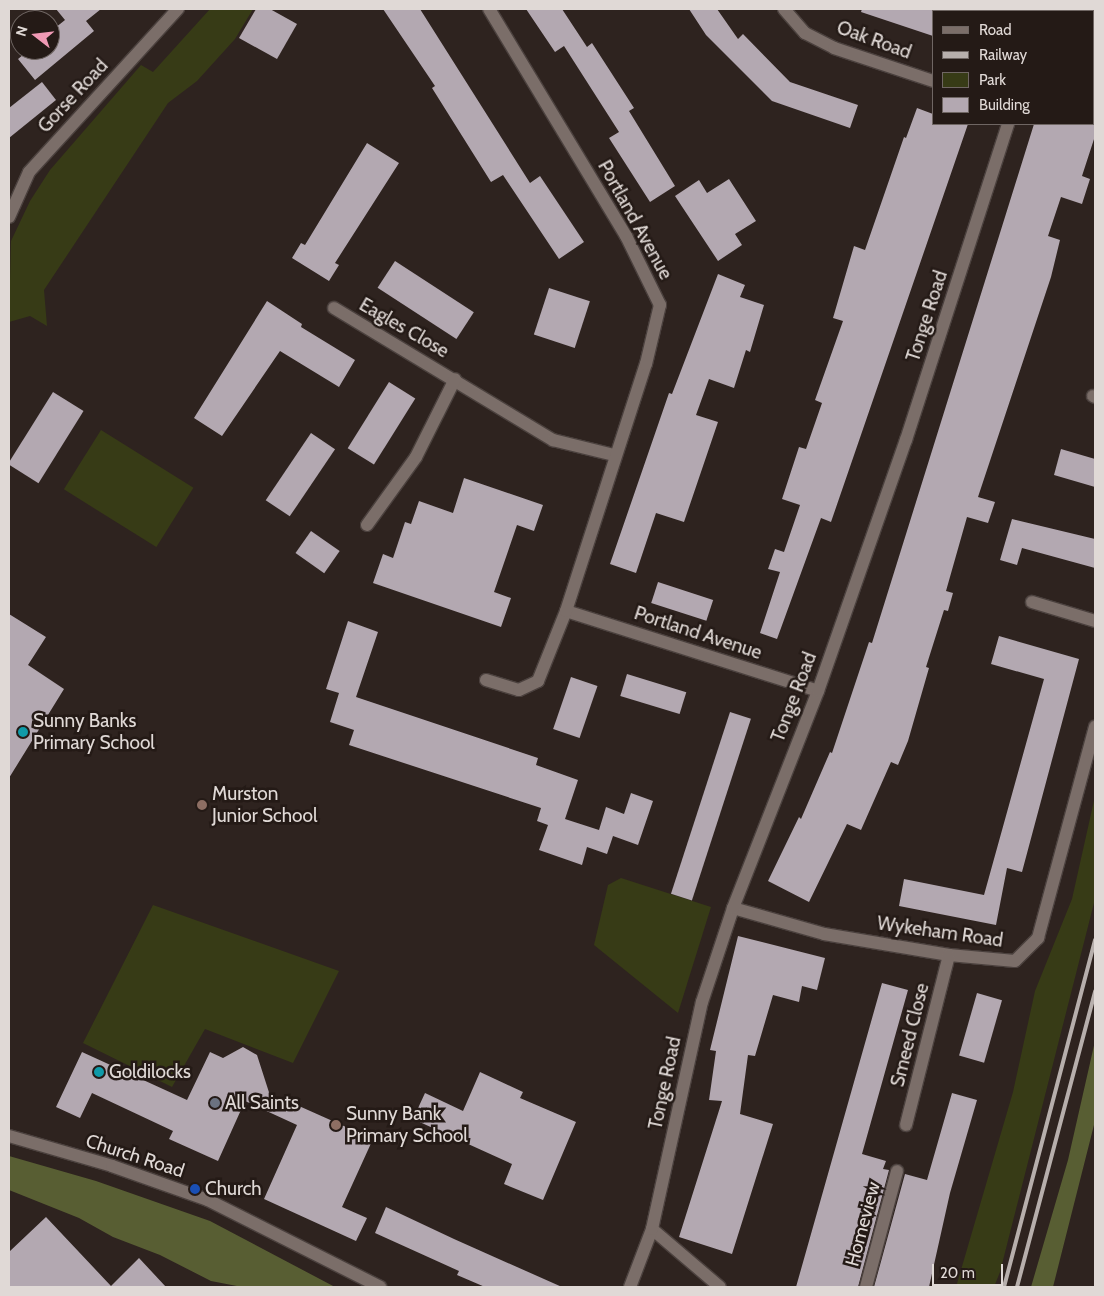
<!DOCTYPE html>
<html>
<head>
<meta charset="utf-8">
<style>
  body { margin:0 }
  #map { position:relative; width:1104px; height:1296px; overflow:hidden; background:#2e231f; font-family:Cabin,sans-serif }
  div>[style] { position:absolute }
  .green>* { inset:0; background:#373b16; transform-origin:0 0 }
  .forest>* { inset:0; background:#585e33 }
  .building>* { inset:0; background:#b3a8b1; transform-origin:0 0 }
  .roads { filter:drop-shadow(1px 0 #4b413e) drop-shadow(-1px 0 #4b413e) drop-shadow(0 1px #4b413e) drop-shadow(0 -1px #4b413e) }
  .minor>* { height:12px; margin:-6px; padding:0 6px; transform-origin:6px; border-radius:6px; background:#7b6e69 }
  .rail>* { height:4px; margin:-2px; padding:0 2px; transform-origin:2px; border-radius:2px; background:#b7afac }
  .dots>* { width:14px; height:14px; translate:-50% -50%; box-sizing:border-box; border:2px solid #241a16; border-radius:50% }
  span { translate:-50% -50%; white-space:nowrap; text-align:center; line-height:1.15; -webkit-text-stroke:5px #241a16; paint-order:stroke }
  .street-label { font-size:19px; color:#e0d9d6 }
  .poi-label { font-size:19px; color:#e0d9d6 }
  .left { translate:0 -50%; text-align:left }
  .frame { position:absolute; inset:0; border:10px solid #e0d9d6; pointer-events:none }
  .legend { position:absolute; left:932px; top:10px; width:162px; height:115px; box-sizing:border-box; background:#241a16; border:1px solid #6f6663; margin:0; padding:6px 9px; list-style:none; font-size:15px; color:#e0d9d6 }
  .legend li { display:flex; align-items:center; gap:10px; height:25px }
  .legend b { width:25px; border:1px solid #6f6663 }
  .north { position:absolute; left:10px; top:10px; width:50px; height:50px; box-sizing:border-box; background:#241a16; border:1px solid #6f6663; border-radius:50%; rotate:286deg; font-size:14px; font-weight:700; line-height:20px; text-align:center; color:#e0d9d6 }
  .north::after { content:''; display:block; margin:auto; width:18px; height:22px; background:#f09ab5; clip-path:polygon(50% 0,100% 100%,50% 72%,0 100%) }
  .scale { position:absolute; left:932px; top:1264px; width:71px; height:22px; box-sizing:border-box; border:2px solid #e0d9d6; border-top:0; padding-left:6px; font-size:15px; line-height:18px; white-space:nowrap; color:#e0d9d6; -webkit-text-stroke:4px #241a16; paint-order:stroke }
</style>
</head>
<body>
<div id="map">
  <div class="green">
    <i style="clip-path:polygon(210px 9px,253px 9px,235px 39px,197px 81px,168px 103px,44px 290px,47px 326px,30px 316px,9px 322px,11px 241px,30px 201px,50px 170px,141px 65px,153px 72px)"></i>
    <i style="left:101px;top:430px;width:109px;height:70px;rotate:32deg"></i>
    <i style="clip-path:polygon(1095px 796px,1095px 899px,1000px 1272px,994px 1287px,956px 1287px,1013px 1092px,1035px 991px,1072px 899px)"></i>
    <i style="clip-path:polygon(621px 878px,711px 907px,678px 1013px,594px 945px,608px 885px)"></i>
    <i style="clip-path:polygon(153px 905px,339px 971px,293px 1063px,205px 1029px,172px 1087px,83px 1043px)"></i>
  </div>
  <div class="forest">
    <i style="clip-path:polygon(1095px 1041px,1095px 1121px,1053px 1287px,1031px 1287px,1068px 1160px)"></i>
    <i style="clip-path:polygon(9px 1156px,96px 1181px,210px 1221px,335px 1287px,242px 1287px,211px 1281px,160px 1255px,113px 1237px,79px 1218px,9px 1190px)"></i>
  </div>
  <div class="building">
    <i style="clip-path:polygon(56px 9px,101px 9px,86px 21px,94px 31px,35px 80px,18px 59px,29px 50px,50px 50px,50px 32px,65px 20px)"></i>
    <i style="clip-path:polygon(256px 9px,270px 9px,297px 24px,277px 59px,239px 38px)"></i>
    <i style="clip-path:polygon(383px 9px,420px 9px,530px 183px,540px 176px,584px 242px,559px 259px,503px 175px,491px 182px,432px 88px,435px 86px)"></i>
    <i style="clip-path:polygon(526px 9px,562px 9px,587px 47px,592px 43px,634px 108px,629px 111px,675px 186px,650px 202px,609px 138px,619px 132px,564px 46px,555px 52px)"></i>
    <i style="clip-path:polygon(689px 9px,717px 9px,738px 39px,743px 34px,790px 82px,858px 105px,850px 128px,772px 101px,706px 35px)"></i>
    <i style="clip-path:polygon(862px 9px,933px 9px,933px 36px,861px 12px)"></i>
    <i style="clip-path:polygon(42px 82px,56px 100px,9px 138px,9px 108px)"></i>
    <i style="clip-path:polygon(917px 108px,933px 114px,933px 124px,968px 124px,831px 522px,821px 518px,777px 639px,760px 633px,780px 572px,768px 569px,775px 549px,784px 552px,800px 505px,782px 499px,799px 447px,806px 449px,822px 403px,815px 400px,843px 321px,833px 318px,854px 246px,865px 250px,904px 137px,906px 138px)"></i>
    <i style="clip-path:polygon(1034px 124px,1095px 124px,1095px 136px,1082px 176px,1090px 179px,1082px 204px,1061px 197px,1048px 236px,1060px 240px,1051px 277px,978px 497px,995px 502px,988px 523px,967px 517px,946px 591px,953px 593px,948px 611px,944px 610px,926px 667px,929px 668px,908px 741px,898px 765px,891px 762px,861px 830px,847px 824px,809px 902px,768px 881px,799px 817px,801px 819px,830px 752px,832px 753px,869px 642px,872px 643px)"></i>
    <i style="clip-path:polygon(367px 143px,399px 163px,335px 263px,339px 265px,329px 281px,292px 258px,301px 243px,305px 245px)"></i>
    <i style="clip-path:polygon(729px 179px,756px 221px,735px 234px,742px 245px,718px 261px,675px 196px,699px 180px,707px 193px)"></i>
    <i style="left:395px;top:261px;width:94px;height:32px;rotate:33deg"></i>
    <i style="clip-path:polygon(718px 274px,745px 285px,740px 297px,764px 305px,750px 352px,746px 350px,734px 388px,709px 379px,696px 415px,718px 422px,684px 522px,656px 513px,636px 573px,610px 564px,669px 393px,672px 394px)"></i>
    <i style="left:549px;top:288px;width:43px;height:49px;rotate:18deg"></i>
    <i style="clip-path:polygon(267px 301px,302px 324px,301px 327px,355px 360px,339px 387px,280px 351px,222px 436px,194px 418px)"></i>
    <i style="left:389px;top:382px;width:31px;height:78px;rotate:32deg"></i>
    <i style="left:53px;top:392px;width:36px;height:85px;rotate:32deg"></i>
    <i style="left:311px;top:433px;width:29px;height:81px;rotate:34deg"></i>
    <i style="clip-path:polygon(1061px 449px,1095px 459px,1095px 487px,1054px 475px)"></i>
    <i style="clip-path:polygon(464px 478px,543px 505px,534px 531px,517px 525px,494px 592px,511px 598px,501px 627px,373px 583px,383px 554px,393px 558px,405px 522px,411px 524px,419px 501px,453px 513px)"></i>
    <i style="clip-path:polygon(1012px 519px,1095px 539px,1095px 568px,1022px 548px,1017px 565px,1000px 560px)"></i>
    <i style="left:311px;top:531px;width:35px;height:27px;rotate:35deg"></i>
    <i style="left:658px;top:582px;width:58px;height:22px;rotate:18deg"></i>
    <i style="clip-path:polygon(9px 614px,46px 637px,28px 665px,64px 689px,9px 778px)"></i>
    <i style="clip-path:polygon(348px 621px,378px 632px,356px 697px,538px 758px,536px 765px,578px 780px,565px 819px,599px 830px,606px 807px,624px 814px,631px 793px,653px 801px,638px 845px,613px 836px,607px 854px,587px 847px,582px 865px,539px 850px,548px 825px,537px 821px,541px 808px,349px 745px,354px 730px,330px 722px,339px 693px,326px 689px)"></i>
    <i style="clip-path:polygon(999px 636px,1079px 659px,1022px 872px,1007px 868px,996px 925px,899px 906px,904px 879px,984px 895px,1044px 679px,991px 664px)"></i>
    <i style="left:627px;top:674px;width:62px;height:23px;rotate:17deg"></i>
    <i style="left:571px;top:677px;width:28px;height:55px;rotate:19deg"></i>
    <i style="left:730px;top:712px;width:22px;height:191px;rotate:18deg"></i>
    <i style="clip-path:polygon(738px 936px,825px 958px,817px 990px,802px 986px,799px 1002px,773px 995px,755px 1056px,748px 1055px,740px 1114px,773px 1124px,732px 1254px,679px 1237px,722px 1101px,709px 1100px,716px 1051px,710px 1050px)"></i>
    <i style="clip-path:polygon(882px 983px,908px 990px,862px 1154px,886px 1161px,883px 1169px,889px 1170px,858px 1287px,796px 1287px)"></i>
    <i style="left:977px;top:993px;width:26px;height:65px;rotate:16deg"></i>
    <i style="clip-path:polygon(243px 1047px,257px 1055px,275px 1111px,281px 1098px,373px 1139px,342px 1207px,367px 1218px,356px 1241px,264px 1199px,297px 1125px,245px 1101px,218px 1161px,169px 1139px,173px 1131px,92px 1093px,80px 1118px,56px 1107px,82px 1052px,187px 1100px,210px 1052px,223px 1058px)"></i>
    <i style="clip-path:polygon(480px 1072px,523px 1092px,520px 1098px,576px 1122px,543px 1200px,504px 1184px,512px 1164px,413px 1119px,425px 1093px,463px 1111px)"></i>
    <i style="clip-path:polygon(952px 1093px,977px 1100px,950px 1193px,929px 1287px,874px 1287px,905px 1174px,927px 1180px)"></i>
    <i style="clip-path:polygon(386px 1207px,454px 1239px,562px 1287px,485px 1287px,457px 1275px,459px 1271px,375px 1233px)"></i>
    <i style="clip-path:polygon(46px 1217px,111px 1286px,139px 1258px,166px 1287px,9px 1287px,9px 1252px)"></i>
  </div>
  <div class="roads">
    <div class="minor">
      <i style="left:784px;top:9px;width:32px;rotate:49deg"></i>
      <i style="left:805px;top:33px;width:33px;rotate:27deg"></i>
      <i style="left:834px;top:48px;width:104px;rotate:18.4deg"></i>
      <i style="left:1048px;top:11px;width:2px;rotate:-63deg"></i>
      <i style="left:9px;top:217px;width:49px;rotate:-66deg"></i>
      <i style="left:29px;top:172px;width:221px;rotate:-47.6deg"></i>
      <i style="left:334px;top:308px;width:256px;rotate:31.1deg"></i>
      <i style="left:553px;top:440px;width:63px;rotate:13.8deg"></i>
      <i style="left:1093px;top:396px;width:2px;rotate:27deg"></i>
      <i style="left:367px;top:525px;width:84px;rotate:-54.2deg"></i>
      <i style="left:416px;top:457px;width:87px;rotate:-63.4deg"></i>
      <i style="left:1032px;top:602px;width:66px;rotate:16.8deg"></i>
      <i style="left:566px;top:611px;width:264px;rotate:17.6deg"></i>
      <i style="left:486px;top:680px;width:34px;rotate:17deg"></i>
      <i style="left:519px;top:690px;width:21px;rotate:-25deg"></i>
      <i style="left:538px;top:681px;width:75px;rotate:-68.2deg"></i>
      <i style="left:566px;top:611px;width:260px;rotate:-72.1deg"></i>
      <i style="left:646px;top:364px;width:61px;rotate:-76.7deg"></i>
      <i style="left:660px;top:305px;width:77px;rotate:-116.2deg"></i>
      <i style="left:626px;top:236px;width:265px;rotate:-121.1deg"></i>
      <i style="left:733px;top:908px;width:95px;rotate:15.9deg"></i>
      <i style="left:824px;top:934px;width:127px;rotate:9.5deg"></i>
      <i style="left:949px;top:955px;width:66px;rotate:5.2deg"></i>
      <i style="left:1015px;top:961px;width:33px;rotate:-45deg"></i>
      <i style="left:1038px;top:938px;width:219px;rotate:-74.9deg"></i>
      <i style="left:906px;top:1125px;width:175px;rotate:-75.8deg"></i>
      <i style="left:9px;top:1136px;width:107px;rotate:16.2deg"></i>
      <i style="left:112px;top:1166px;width:102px;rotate:19.5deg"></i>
      <i style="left:208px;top:1200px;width:193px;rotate:26.8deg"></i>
      <i style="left:652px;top:1229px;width:89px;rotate:40.5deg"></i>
      <i style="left:630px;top:1287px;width:62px;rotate:-69.2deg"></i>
      <i style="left:652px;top:1229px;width:232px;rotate:-77.6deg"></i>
      <i style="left:702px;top:1002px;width:99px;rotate:-71.7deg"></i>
      <i style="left:733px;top:908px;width:233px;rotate:-68.6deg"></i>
      <i style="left:818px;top:691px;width:266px;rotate:-70.7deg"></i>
      <i style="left:906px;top:440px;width:332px;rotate:-72.1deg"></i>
      <i style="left:866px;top:1287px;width:120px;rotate:-75deg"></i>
    </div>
  </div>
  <div class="rail">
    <i style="left:1004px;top:1287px;width:359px;rotate:-75.3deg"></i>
    <i style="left:1017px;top:1287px;width:306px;rotate:-75.2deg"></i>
  </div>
  <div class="dots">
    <i style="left:23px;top:732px;background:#0f9aa8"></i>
    <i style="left:202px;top:805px;background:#8d6e63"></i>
    <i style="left:99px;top:1072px;background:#0f9aa8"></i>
    <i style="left:215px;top:1103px;background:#6b7280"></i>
    <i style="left:336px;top:1125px;background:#8d6e63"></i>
    <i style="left:195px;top:1189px;background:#1a4fb4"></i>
  </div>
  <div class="street-label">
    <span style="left:874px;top:40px;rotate:20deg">Oak Road</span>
    <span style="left:73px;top:96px;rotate:-47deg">Gorse Road</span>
    <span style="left:635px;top:220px;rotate:61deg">Portland Avenue</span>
    <span style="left:927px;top:316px;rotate:-72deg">Tonge Road</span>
    <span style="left:404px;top:328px;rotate:30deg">Eagles Close</span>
    <span style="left:698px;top:633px;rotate:18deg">Portland Avenue</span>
    <span style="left:794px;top:697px;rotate:-69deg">Tonge Road</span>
    <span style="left:940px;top:932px;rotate:8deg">Wykeham Road</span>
    <span style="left:910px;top:1035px;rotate:-76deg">Smeed Close</span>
    <span style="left:665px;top:1083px;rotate:-78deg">Tonge Road</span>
    <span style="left:135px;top:1156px;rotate:18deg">Church Road</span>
    <span style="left:863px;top:1224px;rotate:-75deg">Homeview</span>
  </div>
  <div class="poi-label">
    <span class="left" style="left:33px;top:732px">Sunny Banks<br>Primary School</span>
    <span class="left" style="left:212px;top:805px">Murston<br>Junior School</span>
    <span class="left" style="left:109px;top:1072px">Goldilocks</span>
    <span class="left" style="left:225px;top:1103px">All Saints</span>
    <span class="left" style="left:346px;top:1125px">Sunny Bank<br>Primary School</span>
    <span class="left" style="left:205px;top:1189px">Church</span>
  </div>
  <div class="frame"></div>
  <ul class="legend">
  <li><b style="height:6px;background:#7b6e69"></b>Road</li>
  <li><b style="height:6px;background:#b7afac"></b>Railway</li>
  <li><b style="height:14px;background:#373b16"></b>Park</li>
  <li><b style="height:14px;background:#b3a8b1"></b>Building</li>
  </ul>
  <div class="north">N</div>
  <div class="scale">20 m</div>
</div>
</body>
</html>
